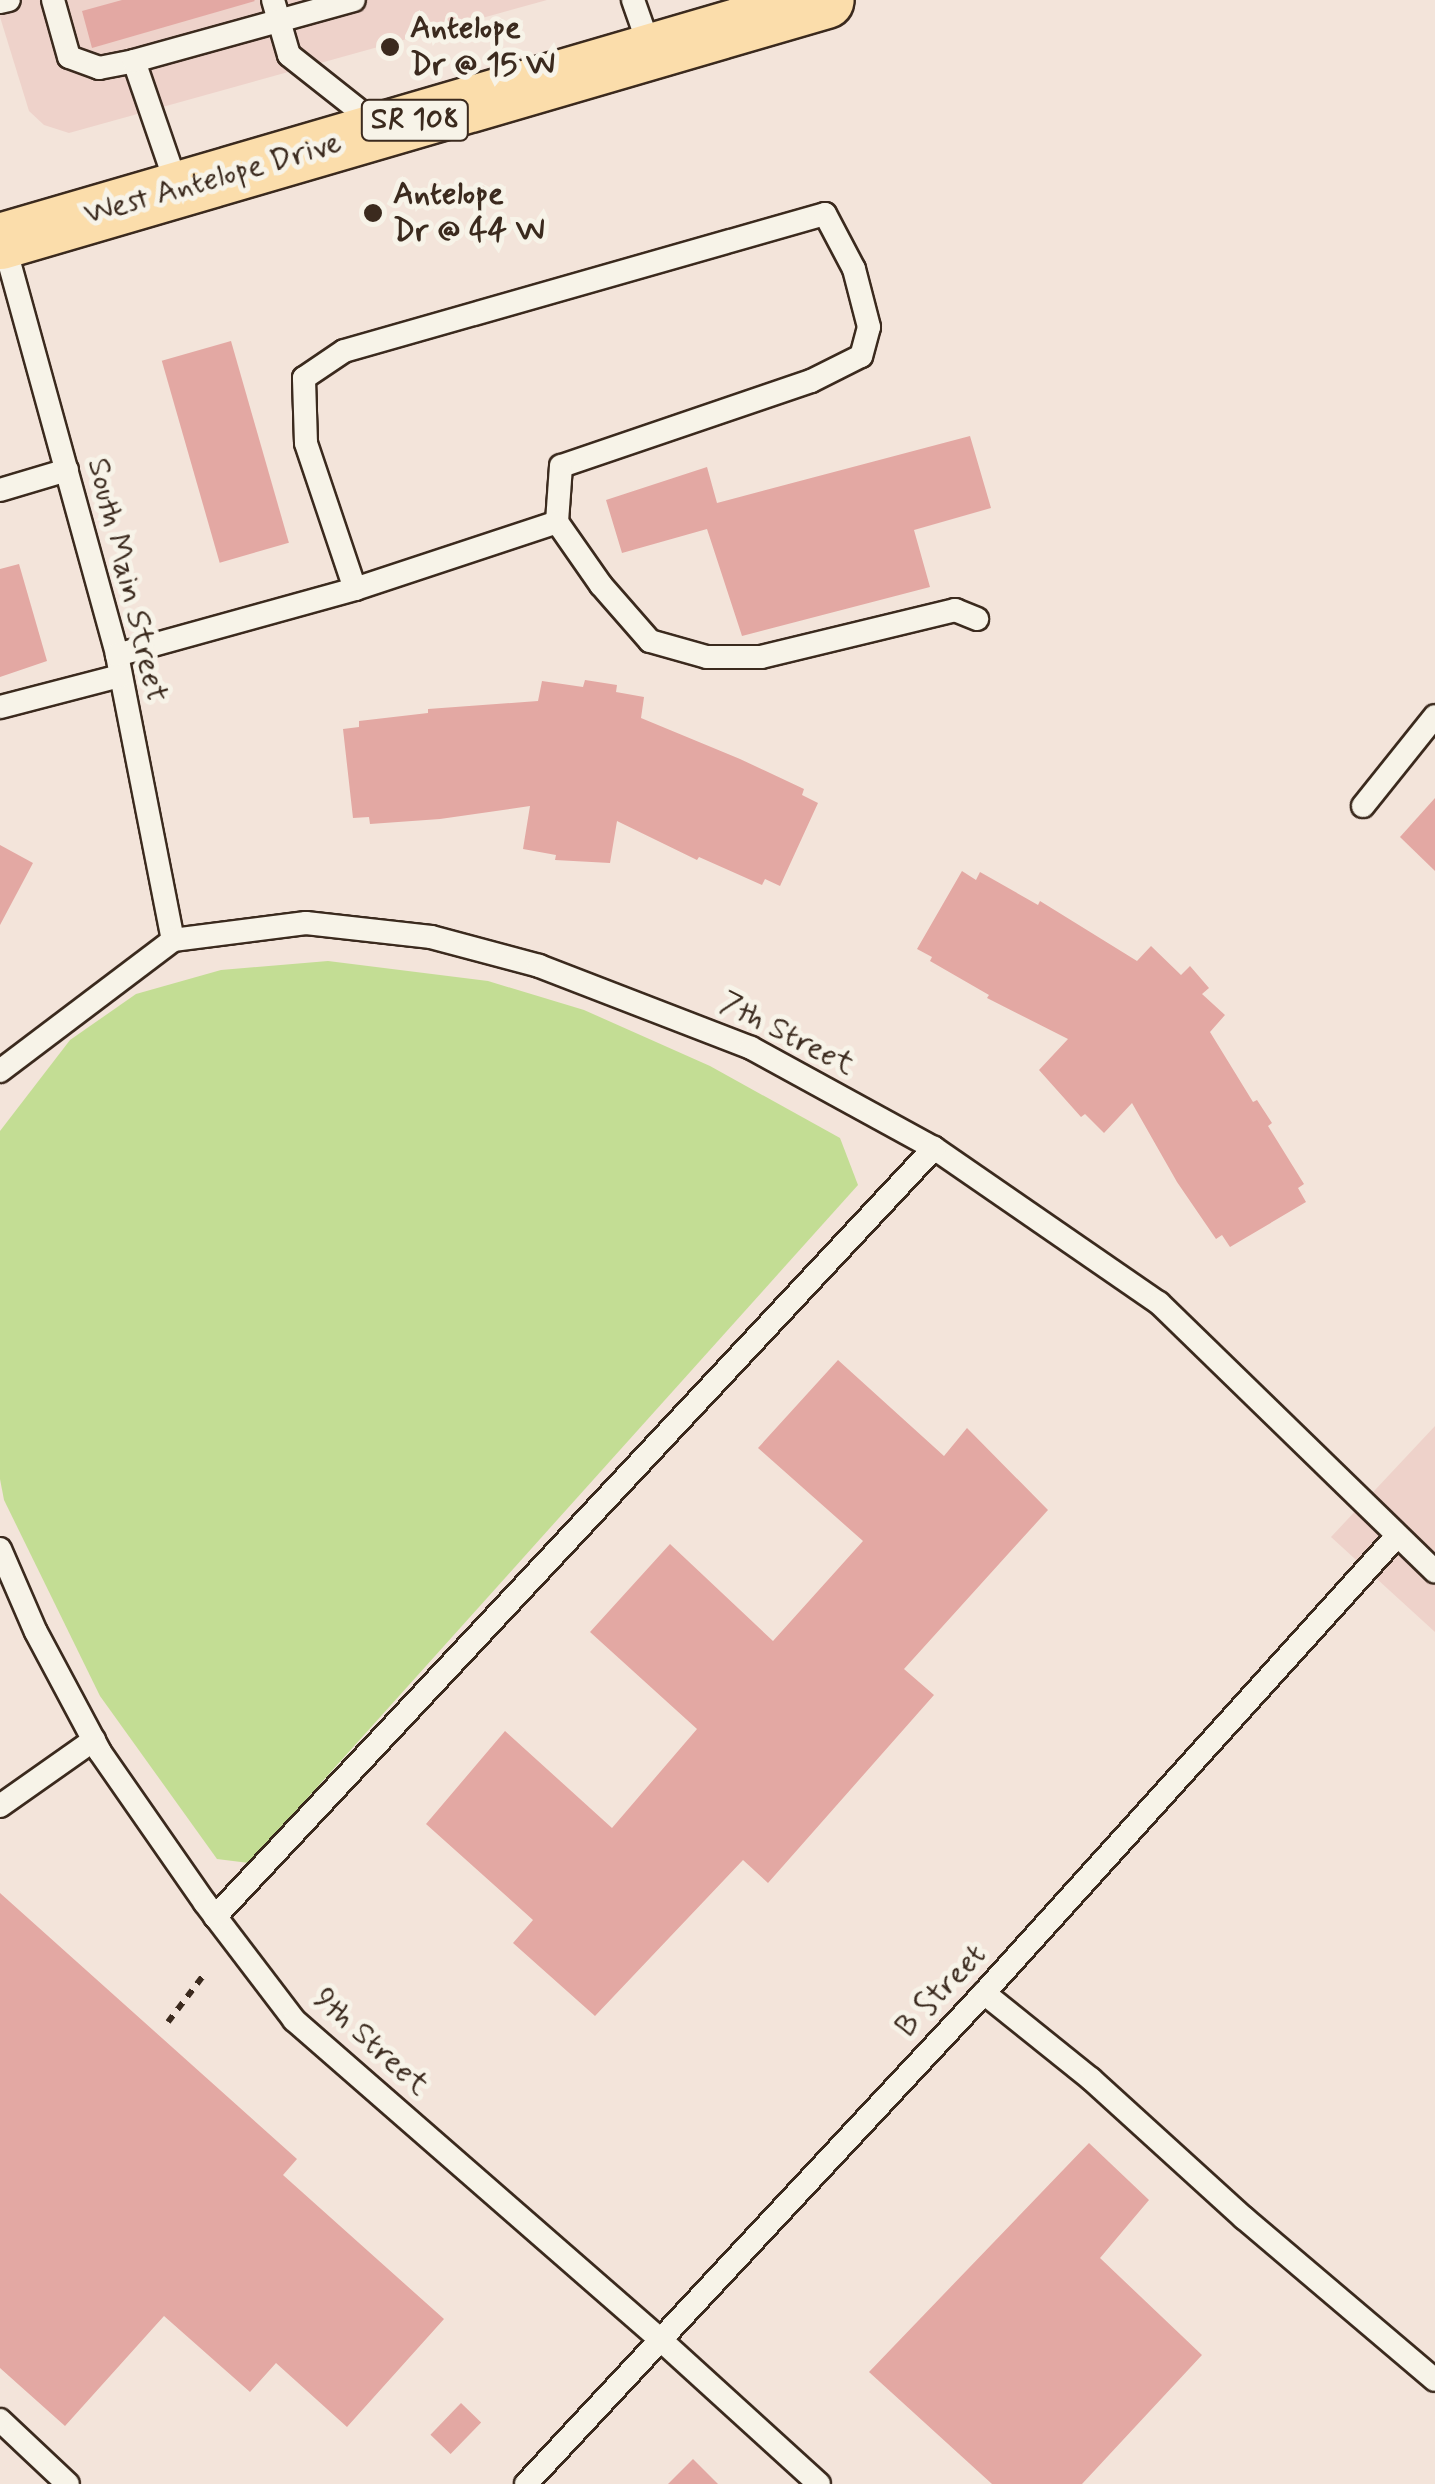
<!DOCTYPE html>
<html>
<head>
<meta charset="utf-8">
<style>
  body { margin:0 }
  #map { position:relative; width:1435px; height:2484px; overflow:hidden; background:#f3e4da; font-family:Mynerve,sans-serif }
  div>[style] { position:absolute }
  .built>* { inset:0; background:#eed2ca }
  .green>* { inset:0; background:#c3dd94 }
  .building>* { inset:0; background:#e3a8a3; transform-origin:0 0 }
  .path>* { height:6px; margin-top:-3px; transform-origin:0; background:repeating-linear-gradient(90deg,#3b2a1e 0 8px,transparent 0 16px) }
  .roads { filter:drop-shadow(2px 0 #3b2a1e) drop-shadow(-2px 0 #3b2a1e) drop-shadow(0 2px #3b2a1e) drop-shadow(0 -2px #3b2a1e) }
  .service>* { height:22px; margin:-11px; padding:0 11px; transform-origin:11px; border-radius:11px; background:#f7f3e8 }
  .primary>* { height:55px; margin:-27.5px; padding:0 27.5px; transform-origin:27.5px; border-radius:27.5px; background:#fbddab }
  .dots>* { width:28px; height:28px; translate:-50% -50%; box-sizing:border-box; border:5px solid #f7f3e8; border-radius:50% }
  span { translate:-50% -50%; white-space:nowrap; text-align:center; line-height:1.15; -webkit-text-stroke:10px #f7f3e8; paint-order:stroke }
  .shield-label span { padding:2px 8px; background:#f7f3e8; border:2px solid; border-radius:8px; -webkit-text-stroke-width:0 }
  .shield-label { font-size:30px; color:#3b2a1e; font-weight:700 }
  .poi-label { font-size:32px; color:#3b2a1e; font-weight:700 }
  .left { translate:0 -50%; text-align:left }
  .street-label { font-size:32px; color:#3b2a1e }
</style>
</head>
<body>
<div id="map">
  <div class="built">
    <i style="clip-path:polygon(0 0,547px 0,69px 133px,44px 125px,29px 111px,0 17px)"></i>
    <i style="clip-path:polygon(1435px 1426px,1435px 1632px,1331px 1537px)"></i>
  </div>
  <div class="green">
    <i style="clip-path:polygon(328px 961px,488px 981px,584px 1010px,710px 1066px,840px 1138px,858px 1185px,249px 1863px,217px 1859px,100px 1696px,4px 1500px,0 1479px,0 1131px,70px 1040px,136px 994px,221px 970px)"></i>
  </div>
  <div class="building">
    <i style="clip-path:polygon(122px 0,254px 0,255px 1px,92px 48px,82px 11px)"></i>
    <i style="left:231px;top:341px;width:210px;height:72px;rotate:74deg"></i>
    <i style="clip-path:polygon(970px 436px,991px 508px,914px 530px,930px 587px,742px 636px,707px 529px,622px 553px,606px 500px,707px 467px,717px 503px)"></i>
    <i style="clip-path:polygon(19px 564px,47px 661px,0 677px,0 569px)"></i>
    <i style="clip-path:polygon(585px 680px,617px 685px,616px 692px,644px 697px,641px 718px,740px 759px,804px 789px,802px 795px,818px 803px,780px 886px,765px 879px,762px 885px,699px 857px,697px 860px,617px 821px,610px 863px,555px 860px,556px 855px,523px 849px,530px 806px,440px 819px,370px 824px,369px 817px,353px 818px,343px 729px,359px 727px,359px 721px,428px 713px,428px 709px,538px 701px,542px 681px,583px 687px)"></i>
    <i style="clip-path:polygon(1435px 798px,1435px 871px,1400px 837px)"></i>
    <i style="clip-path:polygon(0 845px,33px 863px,0 925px)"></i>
    <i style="clip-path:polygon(962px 871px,976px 880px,980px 872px,1038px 905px,1040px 901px,1137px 961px,1151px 946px,1181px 975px,1190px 966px,1209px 988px,1202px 994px,1225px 1015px,1210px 1032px,1253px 1102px,1257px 1100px,1272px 1123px,1268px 1126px,1304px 1184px,1298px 1188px,1306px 1202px,1230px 1247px,1222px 1235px,1216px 1239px,1177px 1182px,1132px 1103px,1104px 1133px,1085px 1114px,1081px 1117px,1039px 1070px,1068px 1039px,987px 998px,989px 995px,930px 961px,932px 957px,917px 949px)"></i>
    <i style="clip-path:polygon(838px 1360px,944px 1456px,967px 1428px,1048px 1510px,904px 1669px,934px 1695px,768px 1883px,743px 1860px,595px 2016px,513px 1943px,533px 1920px,426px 1824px,505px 1731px,612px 1828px,697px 1729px,590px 1632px,670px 1544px,773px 1641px,863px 1541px,758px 1448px)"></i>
    <i style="clip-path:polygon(0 1893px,297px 2159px,283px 2175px,444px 2319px,347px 2427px,276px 2363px,250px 2392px,164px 2316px,65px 2426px,0 2368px)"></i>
    <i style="clip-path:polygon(1089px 2143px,1149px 2200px,1100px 2258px,1202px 2355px,1082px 2484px,992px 2484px,869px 2372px)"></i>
    <i style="left:461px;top:2403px;width:28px;height:44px;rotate:44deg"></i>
    <i style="clip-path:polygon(693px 2459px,718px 2484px,668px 2484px)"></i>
  </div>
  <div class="path">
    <i style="left:168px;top:2022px;width:63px;rotate:-52.8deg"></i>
  </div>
  <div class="roads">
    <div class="service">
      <i style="left:53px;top:0;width:59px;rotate:74.3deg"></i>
      <i style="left:69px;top:57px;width:32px;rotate:20deg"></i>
      <i style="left:99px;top:68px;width:36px;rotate:-11deg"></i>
      <i style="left:273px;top:0;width:57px;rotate:73.8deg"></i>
      <i style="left:289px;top:55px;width:115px;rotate:38.3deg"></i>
      <i style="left:633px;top:0;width:54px;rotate:70.6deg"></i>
      <i style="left:0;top:2px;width:9px;rotate:-13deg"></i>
      <i style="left:178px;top:189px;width:135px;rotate:-109deg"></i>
      <i style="left:134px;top:61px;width:228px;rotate:-15.5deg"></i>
      <i style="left:3px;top:240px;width:430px;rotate:74.6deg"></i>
      <i style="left:117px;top:655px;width:290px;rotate:78.9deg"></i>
      <i style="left:0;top:490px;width:70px;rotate:-16.6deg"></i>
      <i style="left:355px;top:589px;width:154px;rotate:-108.6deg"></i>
      <i style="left:306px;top:443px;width:65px;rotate:-91.8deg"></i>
      <i style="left:304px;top:378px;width:48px;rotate:-34deg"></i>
      <i style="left:344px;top:351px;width:500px;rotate:-15.9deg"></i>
      <i style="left:825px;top:214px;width:62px;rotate:62.2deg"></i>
      <i style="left:854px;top:269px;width:60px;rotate:75.5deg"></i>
      <i style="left:869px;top:327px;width:30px;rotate:105deg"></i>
      <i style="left:861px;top:356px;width:56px;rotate:153.4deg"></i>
      <i style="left:811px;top:381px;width:264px;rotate:161.2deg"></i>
      <i style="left:561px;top:466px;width:56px;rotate:94.1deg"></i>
      <i style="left:117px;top:655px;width:247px;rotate:-15.5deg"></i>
      <i style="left:355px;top:589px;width:213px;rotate:-18.3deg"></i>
      <i style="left:557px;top:522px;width:77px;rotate:55.1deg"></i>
      <i style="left:601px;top:585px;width:74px;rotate:48.8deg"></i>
      <i style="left:650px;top:641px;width:59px;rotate:15.7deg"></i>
      <i style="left:707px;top:657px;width:54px"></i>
      <i style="left:761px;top:657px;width:200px;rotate:-13.6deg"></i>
      <i style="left:955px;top:610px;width:24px;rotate:22deg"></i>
      <i style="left:0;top:707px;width:124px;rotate:-14.5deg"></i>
      <i style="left:1363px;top:806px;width:115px;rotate:-51.3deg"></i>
      <i style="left:0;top:1071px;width:217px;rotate:-37.1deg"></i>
      <i style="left:173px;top:940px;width:134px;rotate:-7.3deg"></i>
      <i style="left:306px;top:923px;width:126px;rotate:6.4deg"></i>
      <i style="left:431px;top:937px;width:112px;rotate:15deg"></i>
      <i style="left:539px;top:966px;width:227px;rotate:21.1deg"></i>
      <i style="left:751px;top:1048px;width:209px;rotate:28.7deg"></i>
      <i style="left:934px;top:1148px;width:273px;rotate:34.6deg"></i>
      <i style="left:1159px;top:1303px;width:385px;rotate:44.2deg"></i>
      <i style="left:0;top:1549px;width:90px;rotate:66.6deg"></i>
      <i style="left:36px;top:1632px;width:136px;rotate:61.9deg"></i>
      <i style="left:100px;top:1752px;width:184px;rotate:55.2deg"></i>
      <i style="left:205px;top:1903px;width:147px;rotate:52.7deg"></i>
      <i style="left:294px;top:2020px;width:488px;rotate:41.1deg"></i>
      <i style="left:662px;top:2341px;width:212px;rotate:42.3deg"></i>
      <i style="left:0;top:1806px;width:115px;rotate:-35.1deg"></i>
      <i style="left:215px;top:1917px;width:1053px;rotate:-46.92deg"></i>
      <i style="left:984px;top:1993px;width:137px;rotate:38.8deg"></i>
      <i style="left:1091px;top:2079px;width:207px;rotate:42.3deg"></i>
      <i style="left:1244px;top:2218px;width:250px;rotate:40.3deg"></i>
      <i style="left:0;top:2420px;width:93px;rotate:43.3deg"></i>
      <i style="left:526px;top:2484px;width:671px;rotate:-46.99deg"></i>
      <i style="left:984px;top:1993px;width:616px;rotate:-47.9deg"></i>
    </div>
    <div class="primary">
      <i style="left:0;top:241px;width:860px;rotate:-16.27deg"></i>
    </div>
  </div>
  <div class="dots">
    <i style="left:390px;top:47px;background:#3b2a1e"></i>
    <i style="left:373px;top:213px;background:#3b2a1e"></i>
  </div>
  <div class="shield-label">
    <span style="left:415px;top:120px">SR 108</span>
  </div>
  <div class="poi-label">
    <span class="left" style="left:410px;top:47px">Antelope<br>Dr @ 15 W</span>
    <span class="left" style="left:393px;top:213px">Antelope<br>Dr @ 44 W</span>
  </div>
  <div class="street-label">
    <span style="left:213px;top:179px;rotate:-16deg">West Antelope Drive</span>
    <span style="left:127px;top:580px;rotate:76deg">South Main Street</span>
    <span style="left:787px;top:1034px;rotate:27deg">7th Street</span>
    <span style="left:941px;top:1991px;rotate:-47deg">B Street</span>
    <span style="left:371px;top:2042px;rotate:42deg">9th Street</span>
  </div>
</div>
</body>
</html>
